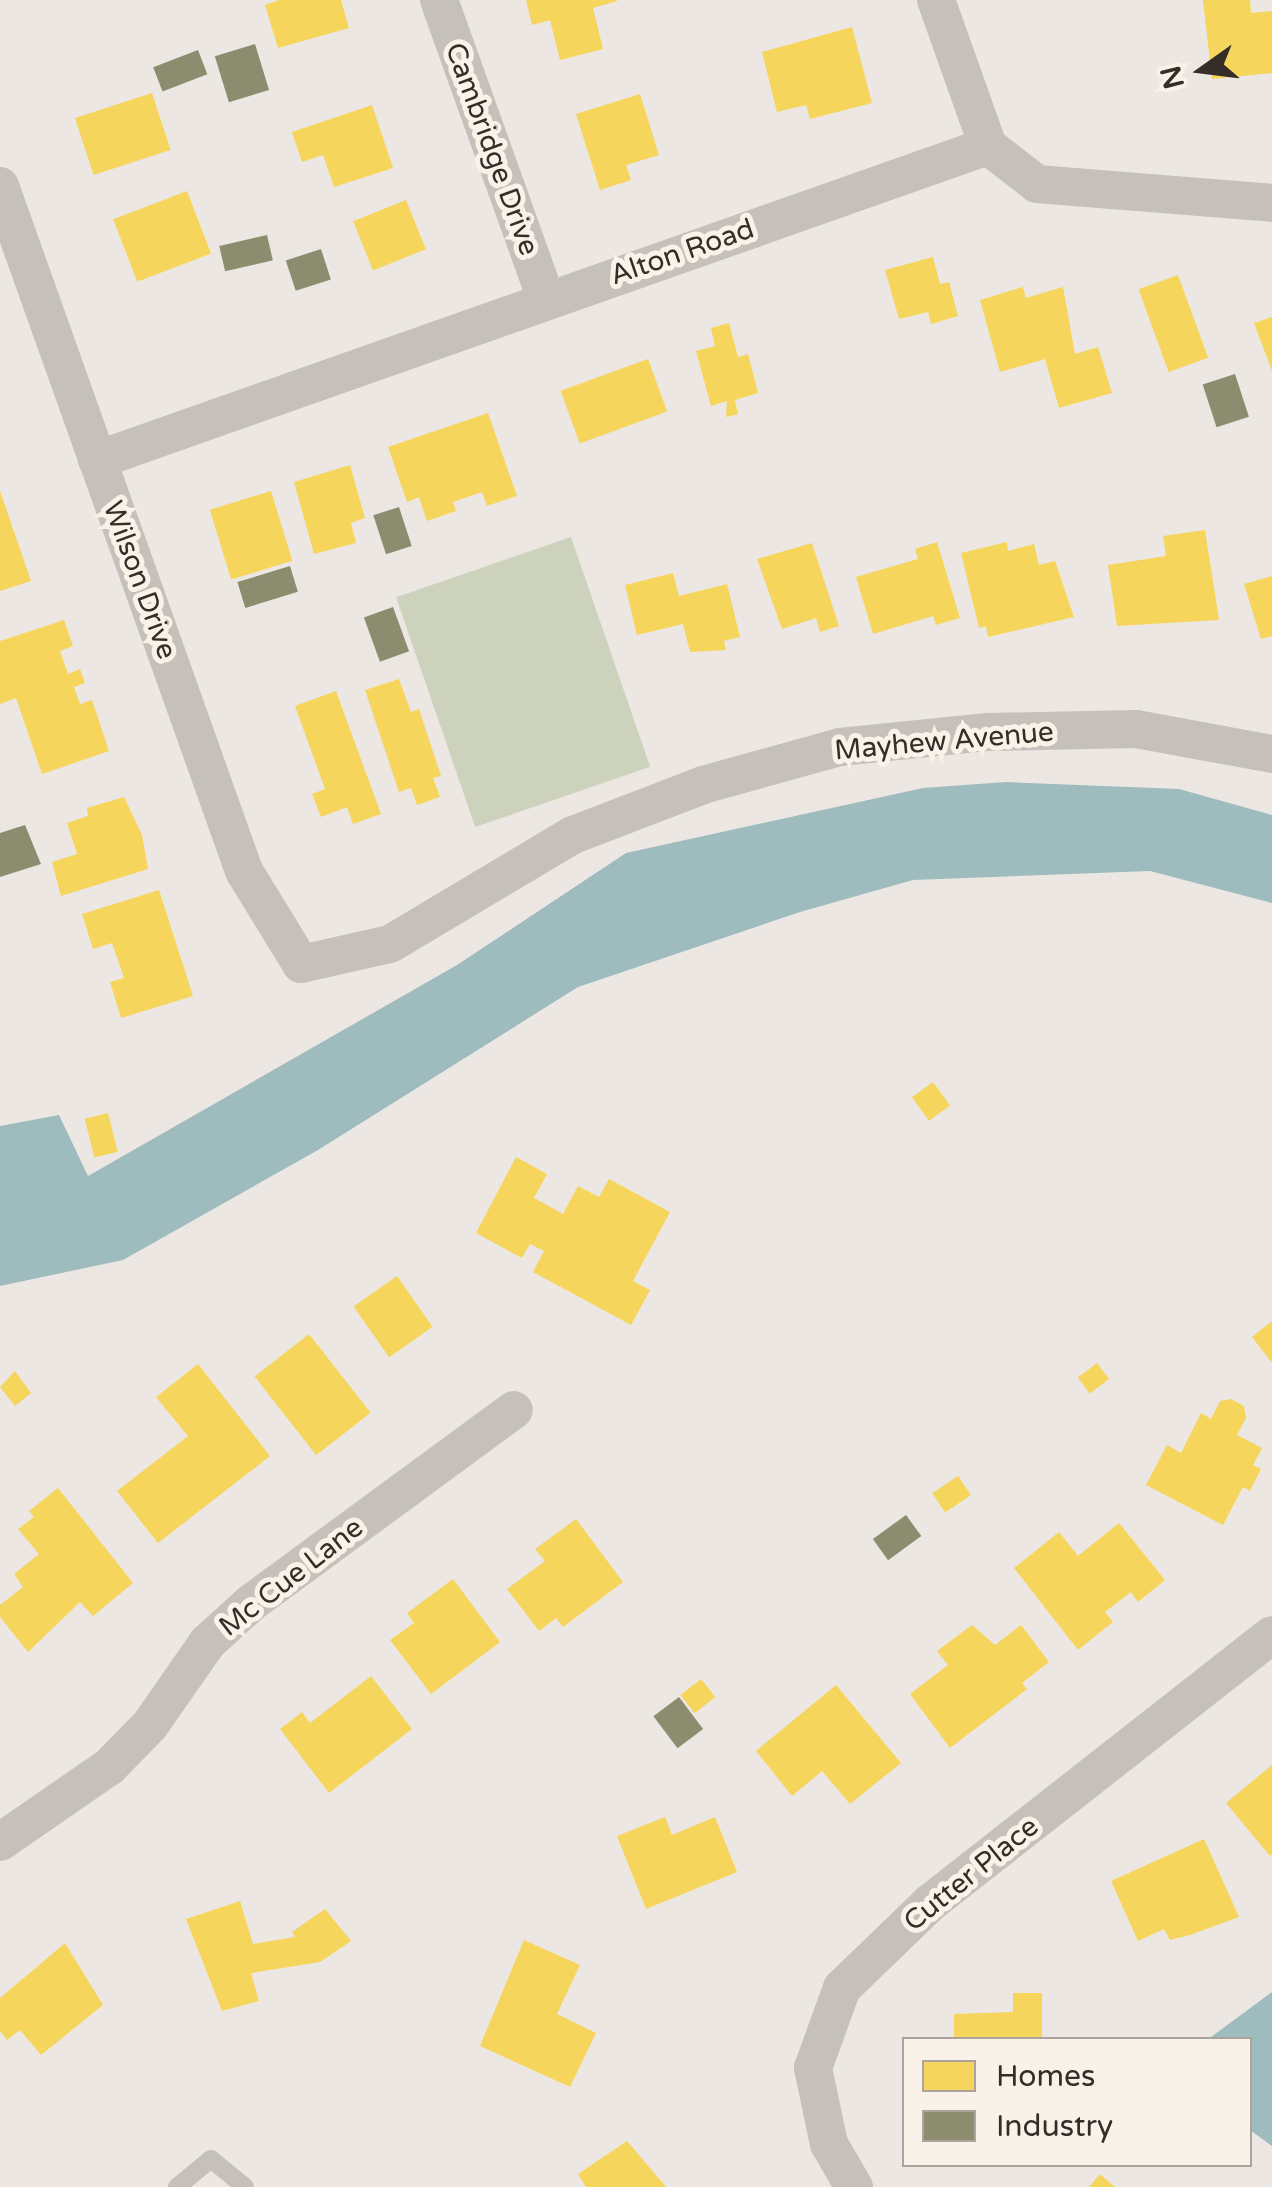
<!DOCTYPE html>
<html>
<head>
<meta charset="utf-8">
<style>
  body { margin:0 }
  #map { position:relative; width:1272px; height:2187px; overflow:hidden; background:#ece7e2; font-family:"Varela Round",sans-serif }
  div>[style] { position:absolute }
  .green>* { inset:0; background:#cdd2bc; transform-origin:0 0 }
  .water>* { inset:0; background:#9ebcbd }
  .homes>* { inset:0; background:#f6d55c; transform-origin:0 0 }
  .industry>* { inset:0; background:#8c8c6e; transform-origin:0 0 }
  .service>* { height:18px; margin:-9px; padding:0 9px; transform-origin:9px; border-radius:9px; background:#c6c0ba }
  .minor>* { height:38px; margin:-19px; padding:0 19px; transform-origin:19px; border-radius:19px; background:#c6c0ba }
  span { translate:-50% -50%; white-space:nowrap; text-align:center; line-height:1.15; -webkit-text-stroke:10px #f9f2e9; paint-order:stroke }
  .street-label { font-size:28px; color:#362d29 }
  .legend { position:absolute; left:902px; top:2037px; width:350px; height:130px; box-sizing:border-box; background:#f9f2e9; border:2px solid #aba39c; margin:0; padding:12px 18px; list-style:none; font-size:30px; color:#362d29 }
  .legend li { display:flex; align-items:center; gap:20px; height:50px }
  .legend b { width:50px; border:2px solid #aba39c }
  .north { position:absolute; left:1152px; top:20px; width:100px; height:100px; -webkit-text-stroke:8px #f9f2e9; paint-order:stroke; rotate:256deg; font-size:28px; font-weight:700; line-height:40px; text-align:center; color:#362d29 }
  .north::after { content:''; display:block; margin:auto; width:35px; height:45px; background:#362d29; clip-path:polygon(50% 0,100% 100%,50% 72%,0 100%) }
</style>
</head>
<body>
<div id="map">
  <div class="green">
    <i style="left:571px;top:537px;width:243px;height:185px;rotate:71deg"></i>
  </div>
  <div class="water">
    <i style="clip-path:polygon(1006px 782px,1179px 789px,1272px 815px,1272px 903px,1150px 871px,913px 880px,800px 912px,578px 987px,318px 1150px,123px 1260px,0 1286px,0 1126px,59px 1115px,88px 1176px,457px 965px,626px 853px,923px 788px)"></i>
    <i style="clip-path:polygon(1272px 1992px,1272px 2146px,1250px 2130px,1250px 2040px,1211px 2037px)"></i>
  </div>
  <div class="homes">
    <i style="clip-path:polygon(279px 0,341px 0,349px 28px,278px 48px,265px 5px)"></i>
    <i style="clip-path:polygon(526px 0,617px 0,617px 1px,593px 8px,603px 49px,560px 60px,550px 20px,532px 25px)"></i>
    <i style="clip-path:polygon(1203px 0,1250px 0,1251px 13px,1272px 11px,1272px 73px,1212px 79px)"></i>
    <i style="clip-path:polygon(852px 27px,872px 103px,810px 119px,806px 105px,777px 112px,762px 52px)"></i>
    <i style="left:152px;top:93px;width:60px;height:81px;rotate:72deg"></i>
    <i style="clip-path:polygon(640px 94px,659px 155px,626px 165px,631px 180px,600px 190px,576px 114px)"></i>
    <i style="clip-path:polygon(372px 105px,393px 168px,334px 187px,323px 155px,302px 162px,292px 132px)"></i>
    <i style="left:187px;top:191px;width:67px;height:79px;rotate:69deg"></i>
    <i style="left:406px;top:200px;width:53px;height:57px;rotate:68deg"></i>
    <i style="clip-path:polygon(933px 257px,940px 284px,949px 282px,958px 316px,931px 324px,928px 312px,899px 319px,885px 270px)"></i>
    <i style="left:1178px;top:275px;width:88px;height:42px;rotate:70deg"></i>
    <i style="clip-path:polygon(1023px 287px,1026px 298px,1063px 287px,1075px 354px,1098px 347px,1112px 393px,1059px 408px,1045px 359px,1000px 372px,980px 300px)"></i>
    <i style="clip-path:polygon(1272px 317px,1272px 371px,1254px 323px)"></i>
    <i style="clip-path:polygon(729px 323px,738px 357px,748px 354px,758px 393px,735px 400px,738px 414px,726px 417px,727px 401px,711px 406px,696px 351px,715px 346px,711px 328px)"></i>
    <i style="left:648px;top:359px;width:56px;height:93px;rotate:70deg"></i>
    <i style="clip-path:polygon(488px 413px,517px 496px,487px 506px,482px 492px,453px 502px,456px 511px,427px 521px,419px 497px,407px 502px,388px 447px)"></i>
    <i style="clip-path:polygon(350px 465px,365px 518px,351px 523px,356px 543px,314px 554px,294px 482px)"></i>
    <i style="clip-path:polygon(0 491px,31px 581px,0 591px)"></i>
    <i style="left:271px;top:491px;width:73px;height:64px;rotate:73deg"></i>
    <i style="clip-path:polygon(1205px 530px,1219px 620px,1117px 626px,1108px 565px,1166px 556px,1163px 536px)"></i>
    <i style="clip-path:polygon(937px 542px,960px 618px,936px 625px,933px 616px,873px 634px,856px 577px,918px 559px,915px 549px)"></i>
    <i style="clip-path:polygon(1007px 542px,1008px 551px,1034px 544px,1039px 565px,1055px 561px,1074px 617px,988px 637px,986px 626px,979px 628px,961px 553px)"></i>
    <i style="clip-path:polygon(812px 543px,839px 626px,820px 632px,816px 618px,782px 629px,757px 559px)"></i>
    <i style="clip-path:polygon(673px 573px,679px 596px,727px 584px,740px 637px,724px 641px,726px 650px,690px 652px,683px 624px,637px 635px,625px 585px)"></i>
    <i style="clip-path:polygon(1272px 576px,1272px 636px,1261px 639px,1244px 584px)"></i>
    <i style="clip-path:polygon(64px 620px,73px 646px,60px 651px,68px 674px,80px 669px,85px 683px,74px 687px,80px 704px,92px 700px,109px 751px,42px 774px,16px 698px,0 704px,0 641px)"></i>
    <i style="clip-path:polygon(399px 679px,411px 712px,419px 709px,441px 776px,433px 778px,440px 797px,417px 805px,411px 788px,399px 792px,365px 690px)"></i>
    <i style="clip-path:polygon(336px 691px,381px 814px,353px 824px,347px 807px,321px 817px,312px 794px,325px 789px,295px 706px)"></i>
    <i style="clip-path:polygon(124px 797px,142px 835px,148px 869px,61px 896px,52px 862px,77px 854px,67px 823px,88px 816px,87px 808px)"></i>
    <i style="clip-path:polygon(159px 890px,193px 996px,121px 1018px,110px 982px,124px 978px,112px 943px,93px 949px,82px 914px)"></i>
    <i style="left:933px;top:1082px;width:29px;height:26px;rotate:54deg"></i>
    <i style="left:108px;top:1113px;width:40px;height:24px;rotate:76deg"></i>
    <i style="clip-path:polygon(516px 1157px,547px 1174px,534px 1198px,563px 1214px,578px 1186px,599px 1197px,609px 1179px,670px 1212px,633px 1281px,650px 1290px,631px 1325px,533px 1272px,544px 1251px,530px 1244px,522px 1258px,476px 1233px)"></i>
    <i style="left:397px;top:1276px;width:62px;height:53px;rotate:55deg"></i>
    <i style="clip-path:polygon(1272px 1321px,1272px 1363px,1252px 1337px)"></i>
    <i style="left:309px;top:1334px;width:100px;height:69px;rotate:52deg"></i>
    <i style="left:1097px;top:1363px;width:20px;height:24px;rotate:53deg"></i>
    <i style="clip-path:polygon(198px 1364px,270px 1456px,158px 1543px,117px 1491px,188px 1436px,156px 1397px)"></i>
    <i style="clip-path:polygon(15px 1371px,31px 1393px,15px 1406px,0 1387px)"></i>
    <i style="clip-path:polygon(1231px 1399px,1244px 1406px,1246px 1418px,1237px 1435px,1262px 1448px,1253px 1465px,1261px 1469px,1250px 1491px,1243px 1487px,1223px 1525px,1146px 1485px,1167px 1445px,1181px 1453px,1201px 1413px,1211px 1419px,1220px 1401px)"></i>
    <i style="left:958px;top:1476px;width:23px;height:31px;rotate:56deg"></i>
    <i style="clip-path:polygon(58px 1488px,133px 1583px,93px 1616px,80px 1602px,28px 1652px,0 1617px,0 1605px,23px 1587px,14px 1574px,39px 1554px,18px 1529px,34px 1517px,29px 1511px)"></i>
    <i style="clip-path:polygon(576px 1519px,623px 1582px,563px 1627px,556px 1618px,539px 1631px,507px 1589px,545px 1561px,535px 1549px)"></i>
    <i style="clip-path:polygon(1119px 1523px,1165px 1580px,1138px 1602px,1131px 1592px,1105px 1612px,1113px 1622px,1078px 1650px,1014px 1568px,1059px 1532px,1078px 1556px)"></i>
    <i style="clip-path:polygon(453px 1579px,500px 1642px,431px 1694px,390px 1640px,414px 1623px,407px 1613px)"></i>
    <i style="clip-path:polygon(972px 1625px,995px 1645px,1021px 1625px,1049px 1662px,1022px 1683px,1027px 1689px,950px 1748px,910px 1694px,948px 1665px,937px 1651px)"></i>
    <i style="clip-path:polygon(371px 1676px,412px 1729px,329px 1793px,280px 1729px,302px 1712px,310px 1723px)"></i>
    <i style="left:701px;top:1679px;width:23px;height:26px;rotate:52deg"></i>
    <i style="clip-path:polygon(836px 1685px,901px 1763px,850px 1804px,822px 1771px,792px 1796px,756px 1751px)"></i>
    <i style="clip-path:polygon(1272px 1765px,1272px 1854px,1270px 1856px,1226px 1803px)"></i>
    <i style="clip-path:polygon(665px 1817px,672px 1835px,715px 1817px,737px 1872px,646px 1909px,617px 1836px)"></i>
    <i style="clip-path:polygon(1204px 1839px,1239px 1917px,1190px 1935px,1170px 1940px,1164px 1929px,1138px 1941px,1111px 1881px)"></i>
    <i style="clip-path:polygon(240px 1901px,253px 1944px,295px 1937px,292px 1932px,325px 1909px,351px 1941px,320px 1962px,251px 1973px,259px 2001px,222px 2011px,186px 1919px)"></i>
    <i style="clip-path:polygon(524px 1940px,580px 1965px,557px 2014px,596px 2033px,570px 2087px,480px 2046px)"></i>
    <i style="clip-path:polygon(65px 1943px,103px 2005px,41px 2055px,20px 2030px,7px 2040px,0 2031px,0 1998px)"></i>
    <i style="clip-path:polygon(1013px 1993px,1042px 1993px,1042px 2040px,954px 2040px,954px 2014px,1013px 2012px)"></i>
    <i style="clip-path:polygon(627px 2141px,666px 2187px,586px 2187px,578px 2174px)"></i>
    <i style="clip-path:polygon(1100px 2174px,1115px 2187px,1089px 2187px)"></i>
  </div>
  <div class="industry">
    <i style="left:255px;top:44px;width:48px;height:42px;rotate:73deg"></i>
    <i style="left:198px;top:50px;width:26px;height:48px;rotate:69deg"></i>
    <i style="left:267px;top:235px;width:26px;height:49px;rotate:77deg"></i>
    <i style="left:321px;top:249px;width:32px;height:37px;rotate:72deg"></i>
    <i style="left:1235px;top:374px;width:45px;height:34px;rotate:72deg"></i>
    <i style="left:399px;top:507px;width:41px;height:27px;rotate:72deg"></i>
    <i style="left:290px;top:566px;width:27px;height:55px;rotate:73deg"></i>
    <i style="left:393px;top:607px;width:47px;height:31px;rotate:70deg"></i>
    <i style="clip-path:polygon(25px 825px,41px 864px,0 877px,0 833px)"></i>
    <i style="left:906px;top:1515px;width:26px;height:41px;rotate:54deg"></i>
    <i style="left:679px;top:1697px;width:40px;height:32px;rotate:53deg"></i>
  </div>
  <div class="service">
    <i style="left:177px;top:2187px;width:44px;rotate:-39.5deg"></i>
    <i style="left:211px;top:2159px;width:44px;rotate:39.5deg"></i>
  </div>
  <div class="minor">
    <i style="left:439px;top:0;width:318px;rotate:70.3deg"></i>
    <i style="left:936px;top:0;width:155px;rotate:70.4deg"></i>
    <i style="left:988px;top:146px;width:62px;rotate:37.8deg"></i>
    <i style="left:1037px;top:184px;width:236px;rotate:4.6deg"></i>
    <i style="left:0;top:186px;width:727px;rotate:70.39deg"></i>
    <i style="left:244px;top:871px;width:109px;rotate:58.5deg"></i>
    <i style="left:301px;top:964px;width:91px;rotate:-12.7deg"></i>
    <i style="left:390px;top:944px;width:213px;rotate:-30.8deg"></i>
    <i style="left:573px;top:835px;width:139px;rotate:-21deg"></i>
    <i style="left:703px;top:785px;width:142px;rotate:-15.5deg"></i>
    <i style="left:840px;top:747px;width:149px;rotate:-5.8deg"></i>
    <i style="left:988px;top:732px;width:148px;rotate:-1.2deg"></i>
    <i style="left:1136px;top:729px;width:138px;rotate:10.4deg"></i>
    <i style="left:97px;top:460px;width:945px;rotate:-19.41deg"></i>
    <i style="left:0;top:1842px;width:134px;rotate:-34.6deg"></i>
    <i style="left:110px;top:1766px;width:57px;rotate:-45.7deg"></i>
    <i style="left:150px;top:1725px;width:101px;rotate:-55.1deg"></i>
    <i style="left:208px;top:1642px;width:58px;rotate:-42.2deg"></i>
    <i style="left:251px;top:1603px;width:326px;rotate:-36.3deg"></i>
    <i style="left:854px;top:2187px;width:50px;rotate:-120.2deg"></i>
    <i style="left:829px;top:2144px;width:78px;rotate:-101.9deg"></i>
    <i style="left:813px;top:2068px;width:85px;rotate:-70.1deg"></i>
    <i style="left:842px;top:1988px;width:122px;rotate:-44deg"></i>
    <i style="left:930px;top:1903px;width:434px;rotate:-38.1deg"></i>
  </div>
  <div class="street-label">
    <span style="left:492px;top:149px;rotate:70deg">Cambridge Drive</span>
    <span style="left:682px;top:252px;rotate:-19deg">Alton Road</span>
    <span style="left:140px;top:580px;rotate:70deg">Wilson Drive</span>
    <span style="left:944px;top:741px;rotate:-5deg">Mayhew Avenue</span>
    <span style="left:291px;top:1577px;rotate:-38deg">Mc Cue Lane</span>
    <span style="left:971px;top:1874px;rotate:-39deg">Cutter Place</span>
  </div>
  <ul class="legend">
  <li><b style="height:28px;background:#f6d55c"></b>Homes</li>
  <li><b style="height:28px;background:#8c8c6e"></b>Industry</li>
  </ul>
  <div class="north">N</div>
</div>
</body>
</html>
